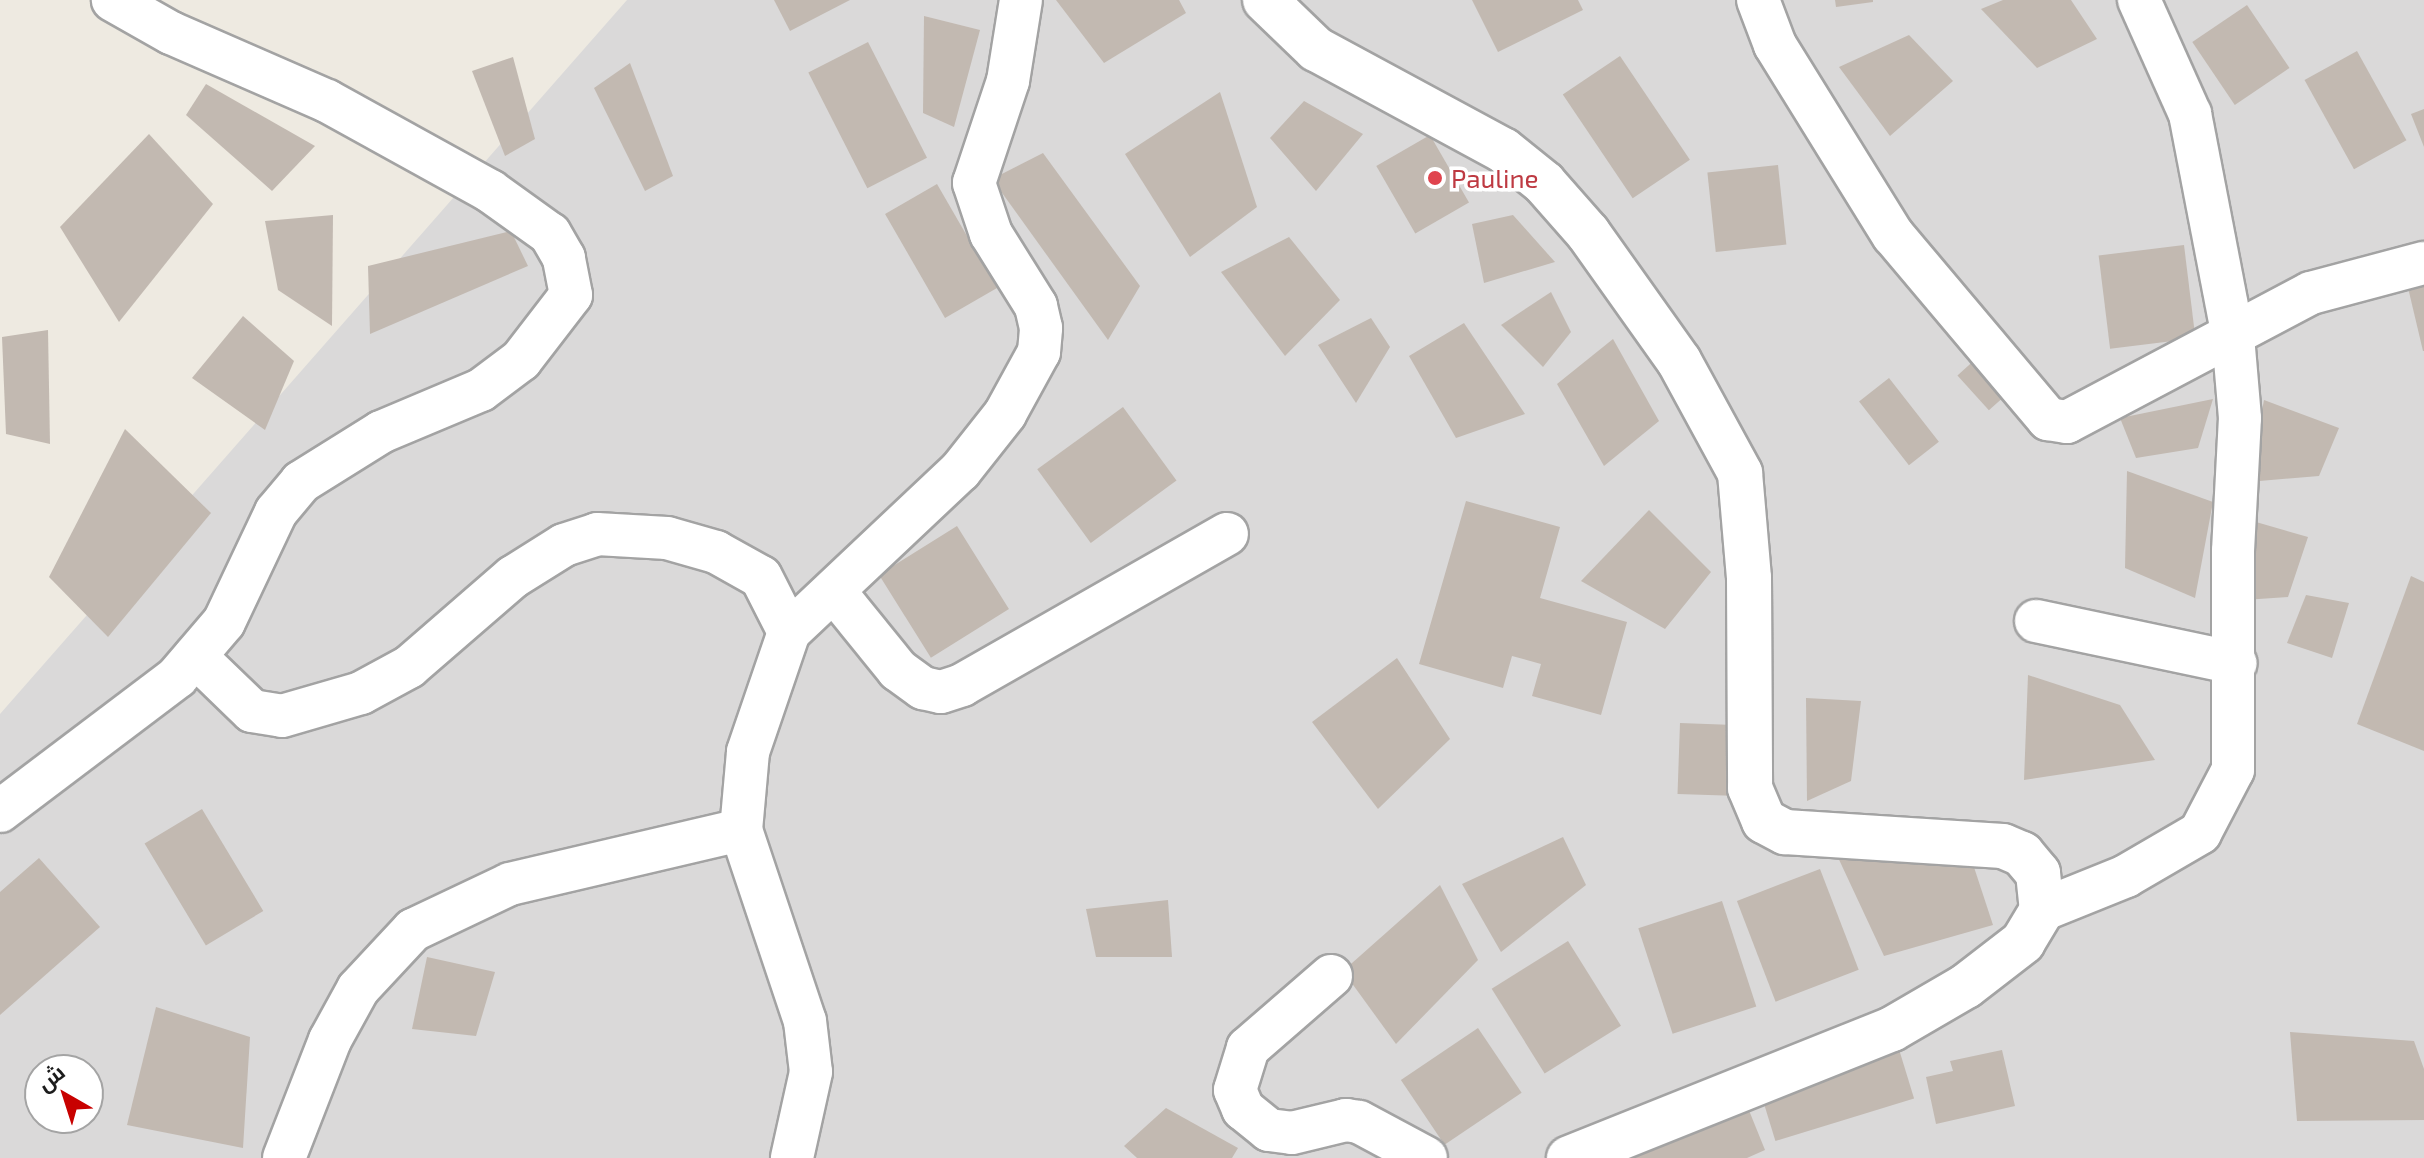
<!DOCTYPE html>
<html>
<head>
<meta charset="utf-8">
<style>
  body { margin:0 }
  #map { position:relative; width:2424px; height:1158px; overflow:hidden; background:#eeeae1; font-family:"Exo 2",Cairo,sans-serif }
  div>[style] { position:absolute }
  .residential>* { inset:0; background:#dad9d9 }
  .building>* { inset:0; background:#c2b9b1; transform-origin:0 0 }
  .roads { filter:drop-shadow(2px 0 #a3a3a3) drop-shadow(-2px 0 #a3a3a3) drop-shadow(0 2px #a3a3a3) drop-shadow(0 -2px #a3a3a3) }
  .minor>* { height:42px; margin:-21px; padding:0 21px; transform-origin:21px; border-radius:21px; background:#fff }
  .tertiary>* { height:44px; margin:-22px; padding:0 22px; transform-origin:22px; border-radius:22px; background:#fff }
  .dots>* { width:22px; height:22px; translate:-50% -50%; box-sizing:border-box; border:4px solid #fff; border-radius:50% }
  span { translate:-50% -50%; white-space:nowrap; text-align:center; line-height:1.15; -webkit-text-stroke:7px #fff; paint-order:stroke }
  .health-label { font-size:26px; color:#be3a42 }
  .left { translate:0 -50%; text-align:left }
  .north { position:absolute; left:24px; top:1054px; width:80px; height:80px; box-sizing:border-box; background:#fff; border:2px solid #a4a4a4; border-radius:50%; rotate:321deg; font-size:22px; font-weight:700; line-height:32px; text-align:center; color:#1c1c1c }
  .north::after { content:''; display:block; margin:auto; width:28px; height:36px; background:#c80100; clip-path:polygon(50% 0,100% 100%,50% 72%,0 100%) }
</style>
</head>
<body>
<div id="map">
  <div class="residential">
    <i style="clip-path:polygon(evenodd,627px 0,2424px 0,2424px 1158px,0 1158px,0 714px,627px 0,40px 1070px,88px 1070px,88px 1118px,40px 1118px,40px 1070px)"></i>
  </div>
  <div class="building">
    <i style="clip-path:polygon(774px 0,850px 0,790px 31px)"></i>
    <i style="clip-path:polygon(1056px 0,1179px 0,1186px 13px,1104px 63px)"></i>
    <i style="clip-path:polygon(1472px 0,1578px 0,1583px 10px,1498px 52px)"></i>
    <i style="clip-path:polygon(1835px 0,1873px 0,1873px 2px,1836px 7px)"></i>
    <i style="clip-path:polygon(2003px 0,2071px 0,2097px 39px,2037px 68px,1981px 9px)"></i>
    <i style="left:2247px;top:5px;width:76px;height:66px;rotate:56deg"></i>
    <i style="clip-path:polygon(924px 16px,980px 30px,954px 127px,923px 113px)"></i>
    <i style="clip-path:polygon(1909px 35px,1953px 81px,1890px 136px,1839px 67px)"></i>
    <i style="left:868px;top:42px;width:130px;height:67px;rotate:63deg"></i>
    <i style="left:2357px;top:51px;width:102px;height:60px;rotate:61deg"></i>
    <i style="left:1620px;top:56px;width:125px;height:69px;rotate:56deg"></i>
    <i style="clip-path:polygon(513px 57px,535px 139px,505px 156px,472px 71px)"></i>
    <i style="clip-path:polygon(630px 63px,673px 176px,645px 191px,594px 88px)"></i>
    <i style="clip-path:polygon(206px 84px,315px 146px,272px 191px,186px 115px)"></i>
    <i style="clip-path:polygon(1220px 92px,1257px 207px,1190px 257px,1125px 154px)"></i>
    <i style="clip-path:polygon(1304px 101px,1363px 134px,1316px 191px,1270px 138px)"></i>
    <i style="clip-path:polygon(2424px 109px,2424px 147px,2411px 114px)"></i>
    <i style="clip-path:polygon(149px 134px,213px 204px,119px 322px,60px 227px)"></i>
    <i style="left:1430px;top:135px;width:78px;height:62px;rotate:60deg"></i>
    <i style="clip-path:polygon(1043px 153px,1140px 286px,1108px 340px,992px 179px)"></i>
    <i style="left:1778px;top:165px;width:80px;height:71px;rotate:84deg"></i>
    <i style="left:937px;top:184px;width:120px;height:60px;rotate:60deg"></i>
    <i style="clip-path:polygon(333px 215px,332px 326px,278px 290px,265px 221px)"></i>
    <i style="clip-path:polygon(1513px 215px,1555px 262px,1484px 283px,1472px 224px)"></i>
    <i style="clip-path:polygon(511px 231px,528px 266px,370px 334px,368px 266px)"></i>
    <i style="clip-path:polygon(1289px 237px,1340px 300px,1285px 356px,1221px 272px)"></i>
    <i style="left:2184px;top:245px;width:94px;height:86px;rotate:83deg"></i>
    <i style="clip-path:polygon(2424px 271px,2424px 351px,2423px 351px,2405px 275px)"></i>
    <i style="clip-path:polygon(1551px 292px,1571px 332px,1543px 367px,1501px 325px)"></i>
    <i style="clip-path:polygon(243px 316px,294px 361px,265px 430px,192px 378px)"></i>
    <i style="clip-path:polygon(1371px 318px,1390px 347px,1356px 403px,1318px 345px)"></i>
    <i style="clip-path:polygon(1464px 323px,1525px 414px,1456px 438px,1409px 356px)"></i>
    <i style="clip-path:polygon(48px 330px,50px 444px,6px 434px,2px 337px)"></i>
    <i style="clip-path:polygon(1613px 339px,1659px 421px,1604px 466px,1557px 384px)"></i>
    <i style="left:1979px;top:356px;width:47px;height:29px;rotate:48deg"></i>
    <i style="left:1889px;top:378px;width:81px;height:38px;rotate:52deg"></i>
    <i style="clip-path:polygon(2213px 399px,2198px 448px,2136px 458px,2120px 418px)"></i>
    <i style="clip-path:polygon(2264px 400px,2339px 428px,2319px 476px,2248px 482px)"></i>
    <i style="left:1123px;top:407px;width:91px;height:106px;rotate:54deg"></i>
    <i style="clip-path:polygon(125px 429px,211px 513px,108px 637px,49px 577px)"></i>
    <i style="clip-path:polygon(2127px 471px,2213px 502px,2195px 598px,2125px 568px)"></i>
    <i style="clip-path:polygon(1466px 501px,1560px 527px,1540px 598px,1627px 622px,1601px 715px,1532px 696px,1541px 664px,1512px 656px,1503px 688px,1419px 664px)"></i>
    <i style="clip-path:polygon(1649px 510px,1711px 572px,1665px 629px,1581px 581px)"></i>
    <i style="clip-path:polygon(2256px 522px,2308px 537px,2288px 597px,2244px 600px)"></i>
    <i style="left:957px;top:526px;width:98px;height:92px;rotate:58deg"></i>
    <i style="clip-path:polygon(2411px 576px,2424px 582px,2424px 751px,2357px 724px)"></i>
    <i style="clip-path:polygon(2306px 595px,2349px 603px,2332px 658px,2287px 643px)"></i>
    <i style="clip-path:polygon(1397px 658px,1450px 739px,1378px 809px,1312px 722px)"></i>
    <i style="clip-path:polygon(2028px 675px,2120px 705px,2155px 760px,2024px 780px)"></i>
    <i style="clip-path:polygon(1806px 698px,1861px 701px,1851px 781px,1807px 801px)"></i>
    <i style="left:1680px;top:723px;width:54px;height:71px;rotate:2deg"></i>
    <i style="left:202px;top:809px;width:119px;height:67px;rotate:59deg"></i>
    <i style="clip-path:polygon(1563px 837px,1586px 885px,1501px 952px,1462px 884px)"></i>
    <i style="clip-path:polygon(1835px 851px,1970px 855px,1993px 925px,1884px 956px)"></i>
    <i style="clip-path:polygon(39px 858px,100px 927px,0 1015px,0 892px)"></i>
    <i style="left:1820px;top:869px;width:108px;height:89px;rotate:69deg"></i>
    <i style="clip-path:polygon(1440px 885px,1478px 960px,1396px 1044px,1343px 971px)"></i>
    <i style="clip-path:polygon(1168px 900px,1172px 957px,1096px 957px,1086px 909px)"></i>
    <i style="left:1722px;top:901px;width:111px;height:88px;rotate:72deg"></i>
    <i style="left:1568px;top:941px;width:100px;height:90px;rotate:58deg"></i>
    <i style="clip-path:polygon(427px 957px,495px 972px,476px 1036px,412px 1029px)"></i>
    <i style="clip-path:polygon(156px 1007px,250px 1037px,243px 1148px,127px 1125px)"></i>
    <i style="left:1478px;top:1028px;width:78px;height:93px;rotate:56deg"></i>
    <i style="clip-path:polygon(2290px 1032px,2414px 1041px,2424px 1069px,2424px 1120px,2297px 1121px)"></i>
    <i style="left:1898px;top:1046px;width:55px;height:145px;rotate:73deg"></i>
    <i style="clip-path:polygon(2002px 1050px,2015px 1106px,1936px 1124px,1926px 1077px,1953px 1071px,1950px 1061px)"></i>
    <i style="clip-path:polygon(1746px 1103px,1765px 1150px,1747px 1158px,1633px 1158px,1630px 1151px)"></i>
    <i style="clip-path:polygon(1166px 1108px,1238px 1148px,1232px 1158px,1137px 1158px,1124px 1146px)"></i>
  </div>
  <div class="roads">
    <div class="minor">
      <i style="left:1758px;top:0;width:48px;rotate:69.3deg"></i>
      <i style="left:1775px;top:45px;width:224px;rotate:58.2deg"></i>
      <i style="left:1893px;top:235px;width:241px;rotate:49.9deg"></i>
      <i style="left:2048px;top:419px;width:19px;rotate:9deg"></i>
      <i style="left:2067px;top:422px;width:276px;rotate:-27.9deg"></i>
      <i style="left:2311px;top:293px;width:117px;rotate:-14.9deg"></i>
      <i style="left:834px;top:591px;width:102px;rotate:51deg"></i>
      <i style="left:898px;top:670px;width:31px;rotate:36deg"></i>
      <i style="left:923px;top:688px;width:18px;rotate:13deg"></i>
      <i style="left:941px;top:692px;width:22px;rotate:-18deg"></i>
      <i style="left:962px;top:685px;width:305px;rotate:-29.7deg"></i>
      <i style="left:2036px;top:621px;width:204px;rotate:11.9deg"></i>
      <i style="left:789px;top:632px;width:235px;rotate:-43.3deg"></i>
      <i style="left:960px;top:471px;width:73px;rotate:-51.7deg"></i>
      <i style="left:1005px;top:414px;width:71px;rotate:-61.3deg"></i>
      <i style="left:1039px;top:352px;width:24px;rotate:-85deg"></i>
      <i style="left:1041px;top:328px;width:23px;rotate:-103deg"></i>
      <i style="left:1036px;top:306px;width:85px;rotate:-122deg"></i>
      <i style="left:991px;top:234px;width:54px;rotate:-108.4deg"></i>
      <i style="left:974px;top:183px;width:108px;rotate:-71.6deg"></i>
      <i style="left:1008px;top:81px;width:82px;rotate:-80.9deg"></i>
      <i style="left:195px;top:656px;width:79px;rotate:44deg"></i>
      <i style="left:252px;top:711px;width:30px;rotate:9deg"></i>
      <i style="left:282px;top:716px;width:82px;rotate:-16.2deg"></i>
      <i style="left:361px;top:693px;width:55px;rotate:-28.4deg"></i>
      <i style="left:409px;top:667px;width:138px;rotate:-40.9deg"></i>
      <i style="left:513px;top:577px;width:60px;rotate:-32.1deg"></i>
      <i style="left:564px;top:545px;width:35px;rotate:-18deg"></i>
      <i style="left:597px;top:534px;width:70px;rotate:3.3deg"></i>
      <i style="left:667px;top:538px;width:51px;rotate:15.9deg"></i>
      <i style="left:716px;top:552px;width:51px;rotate:29.1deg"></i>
      <i style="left:761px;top:577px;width:62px;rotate:63deg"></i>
      <i style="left:789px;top:632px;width:127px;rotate:108.9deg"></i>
      <i style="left:748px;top:752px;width:78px;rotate:95.1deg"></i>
      <i style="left:741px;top:830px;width:201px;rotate:71.5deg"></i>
      <i style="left:805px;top:1021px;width:51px;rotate:83.3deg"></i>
      <i style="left:811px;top:1072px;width:88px;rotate:102.5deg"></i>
      <i style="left:0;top:811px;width:222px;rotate:-37.1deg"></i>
      <i style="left:177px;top:677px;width:72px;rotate:-49.5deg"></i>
      <i style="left:224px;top:622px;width:122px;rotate:-64.7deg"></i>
      <i style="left:276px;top:512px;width:39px;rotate:-50deg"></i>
      <i style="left:301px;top:482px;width:94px;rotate:-32deg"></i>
      <i style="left:381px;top:432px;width:108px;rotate:-22.8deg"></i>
      <i style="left:481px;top:390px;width:50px;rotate:-36.9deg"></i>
      <i style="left:521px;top:360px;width:82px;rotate:-52.4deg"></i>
      <i style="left:571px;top:295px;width:38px;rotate:-101deg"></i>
      <i style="left:564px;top:258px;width:28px;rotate:-120deg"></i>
      <i style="left:550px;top:234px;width:74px;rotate:-144.4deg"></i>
      <i style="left:490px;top:191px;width:186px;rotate:-151.1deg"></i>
      <i style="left:327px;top:101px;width:170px;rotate:-156.4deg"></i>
      <i style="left:171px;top:33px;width:67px;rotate:-150.4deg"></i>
      <i style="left:2042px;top:910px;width:91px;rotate:-22deg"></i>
      <i style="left:2126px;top:876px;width:86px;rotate:-30.2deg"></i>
      <i style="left:2200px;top:833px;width:71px;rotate:-62.4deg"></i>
      <i style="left:2233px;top:770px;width:219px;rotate:-90deg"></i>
      <i style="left:2233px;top:551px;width:133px;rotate:-87deg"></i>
      <i style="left:2240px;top:418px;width:81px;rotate:-94.9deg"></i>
      <i style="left:2233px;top:337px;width:227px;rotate:-100.9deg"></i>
      <i style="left:2190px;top:114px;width:125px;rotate:-114.1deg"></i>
      <i style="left:1331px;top:976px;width:110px;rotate:139.1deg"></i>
      <i style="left:1248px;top:1048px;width:44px;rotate:107.2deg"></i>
      <i style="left:1235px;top:1090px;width:21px;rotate:67deg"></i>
      <i style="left:1243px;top:1109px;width:33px;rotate:39deg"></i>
      <i style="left:1269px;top:1130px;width:23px;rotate:7deg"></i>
      <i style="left:1292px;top:1133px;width:56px;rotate:-13.5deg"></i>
      <i style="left:1346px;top:1120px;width:13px;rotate:9deg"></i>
      <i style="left:1359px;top:1122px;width:76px;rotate:28.2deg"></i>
      <i style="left:284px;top:1158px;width:127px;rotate:-68.7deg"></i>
      <i style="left:330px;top:1040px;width:58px;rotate:-61.2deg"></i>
      <i style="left:358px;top:989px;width:81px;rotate:-47deg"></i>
      <i style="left:413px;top:930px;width:107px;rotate:-25.4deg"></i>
      <i style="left:510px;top:884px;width:237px;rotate:-13.2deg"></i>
    </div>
    <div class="tertiary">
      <i style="left:1265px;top:0;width:71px;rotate:43.9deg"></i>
      <i style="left:1316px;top:49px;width:213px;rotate:28.4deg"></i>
      <i style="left:1503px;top:150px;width:53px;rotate:38.8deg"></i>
      <i style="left:1544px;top:183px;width:67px;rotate:48.7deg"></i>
      <i style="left:1588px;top:233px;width:157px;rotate:54.6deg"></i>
      <i style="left:1679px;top:361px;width:128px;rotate:61.4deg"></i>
      <i style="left:1740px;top:473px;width:105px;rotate:85.1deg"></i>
      <i style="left:1749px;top:578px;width:210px;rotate:89.7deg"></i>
      <i style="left:1750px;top:788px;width:36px;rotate:67deg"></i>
      <i style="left:1764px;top:821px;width:24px;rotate:28deg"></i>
      <i style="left:1785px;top:832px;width:218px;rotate:3.7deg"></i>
      <i style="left:2003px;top:846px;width:21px;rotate:23deg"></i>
      <i style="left:2022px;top:854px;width:25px;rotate:50deg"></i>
      <i style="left:2038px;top:873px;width:37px;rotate:84deg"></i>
      <i style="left:2042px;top:910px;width:37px;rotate:121deg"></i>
      <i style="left:2023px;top:942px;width:72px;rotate:142.3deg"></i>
      <i style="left:1966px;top:986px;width:86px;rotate:149.8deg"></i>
      <i style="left:1892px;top:1029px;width:348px;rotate:158.2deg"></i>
    </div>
  </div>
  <div class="dots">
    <i style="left:1435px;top:178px;background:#e0444e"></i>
  </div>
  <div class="health-label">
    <span class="left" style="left:1451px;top:178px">Pauline</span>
  </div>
  <div class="north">ش</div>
</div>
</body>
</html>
